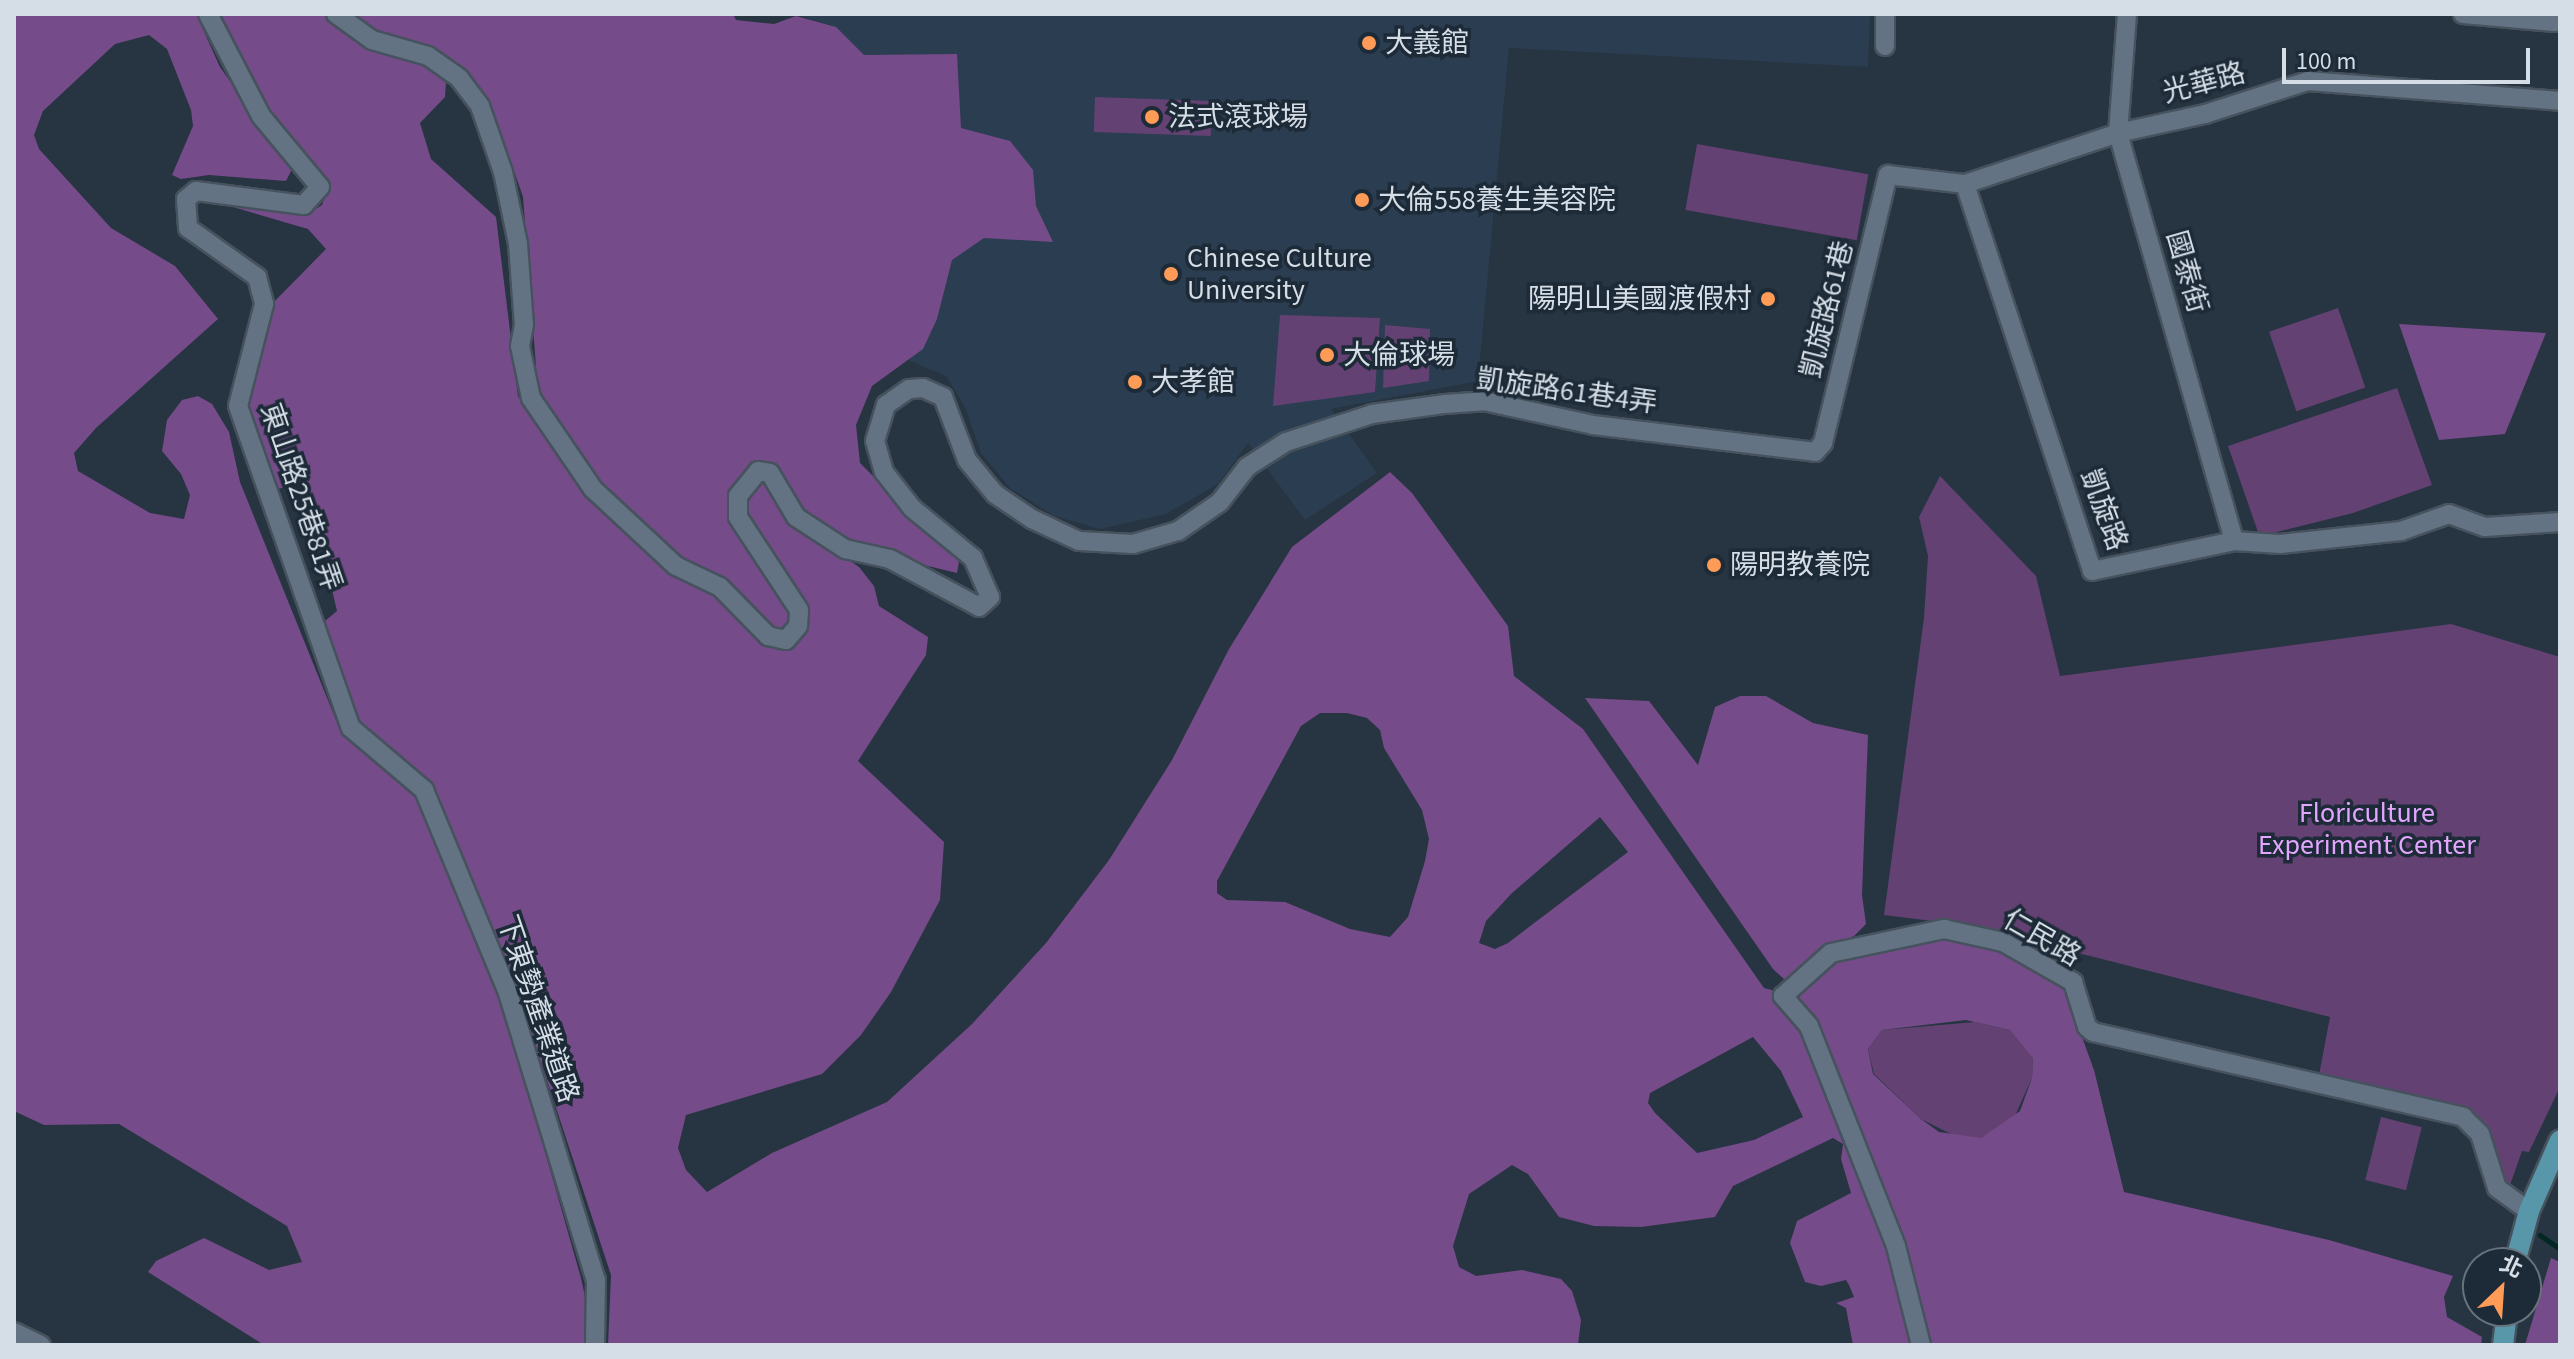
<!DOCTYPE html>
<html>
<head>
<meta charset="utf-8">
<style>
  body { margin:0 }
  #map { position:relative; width:2574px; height:1359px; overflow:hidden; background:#273441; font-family:"Source Sans 3","Noto Sans TC",sans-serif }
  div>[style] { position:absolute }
  .built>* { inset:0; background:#2b3d50 }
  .green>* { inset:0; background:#634172; transform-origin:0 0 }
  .forest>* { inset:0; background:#764b89 }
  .stream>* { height:5px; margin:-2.5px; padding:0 2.5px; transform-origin:2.5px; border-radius:2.5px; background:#022823 }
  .roads { filter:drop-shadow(2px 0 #46525d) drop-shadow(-2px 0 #46525d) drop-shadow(0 2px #46525d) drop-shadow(0 -2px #46525d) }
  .minor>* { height:18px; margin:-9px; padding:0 9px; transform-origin:9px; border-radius:9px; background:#647383 }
  .primary>* { height:20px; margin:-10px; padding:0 10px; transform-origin:10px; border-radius:10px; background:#5896aa }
  .dots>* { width:22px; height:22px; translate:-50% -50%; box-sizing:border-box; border:4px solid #1d2a37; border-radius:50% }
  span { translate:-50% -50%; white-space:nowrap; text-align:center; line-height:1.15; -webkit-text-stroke:7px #1d2a37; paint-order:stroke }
  .poi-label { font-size:28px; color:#d5dee7 }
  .left { translate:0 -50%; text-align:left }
  .right { translate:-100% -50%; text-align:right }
  .street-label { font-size:28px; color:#d5dee7 }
  .park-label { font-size:28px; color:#e2a6fe }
  .frame { position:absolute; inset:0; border:16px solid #d5dee7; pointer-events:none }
  .north { position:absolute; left:2462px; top:1247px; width:80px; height:80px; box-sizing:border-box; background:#1d2a37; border:2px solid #67727d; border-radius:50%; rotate:25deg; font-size:22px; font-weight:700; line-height:32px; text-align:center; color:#d5dee7 }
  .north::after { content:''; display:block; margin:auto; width:28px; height:36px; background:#fe9c57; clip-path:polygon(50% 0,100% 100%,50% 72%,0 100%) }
  .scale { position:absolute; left:2282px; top:48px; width:248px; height:36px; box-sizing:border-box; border:4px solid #d5dee7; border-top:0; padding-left:10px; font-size:24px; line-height:28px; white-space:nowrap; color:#d5dee7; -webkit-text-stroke:6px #1d2a37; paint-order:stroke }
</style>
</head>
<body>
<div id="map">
  <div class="built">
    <i style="clip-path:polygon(794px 14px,1870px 14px,1868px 67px,1509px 48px,1478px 381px,1331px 409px,1377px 473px,1305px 520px,1248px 443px,1218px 484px,1166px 514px,1100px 529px,1054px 516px,1010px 488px,981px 453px,965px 407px,946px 376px,910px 361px,887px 327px,836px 27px)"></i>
  </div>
  <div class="green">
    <i style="left:1095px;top:97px;width:117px;height:35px;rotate:2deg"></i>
    <i style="left:1697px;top:144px;width:174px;height:67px;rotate:10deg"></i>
    <i style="left:2338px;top:308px;width:84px;height:73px;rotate:71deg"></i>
    <i style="clip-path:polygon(1280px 315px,1380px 318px,1375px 392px,1273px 406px)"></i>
    <i style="clip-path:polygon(1385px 325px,1430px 329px,1429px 381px,1383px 388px)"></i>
    <i style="clip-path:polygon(2397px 388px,2432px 485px,2353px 513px,2269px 534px,2258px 532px,2228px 446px)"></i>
    <i style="clip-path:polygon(1940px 476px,2036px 576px,2060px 676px,2451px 624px,2560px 657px,2560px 1087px,2529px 1152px,2522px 1151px,2510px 1185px,2497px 1169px,2487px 1127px,2469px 1110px,2319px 1075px,2330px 1017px,1972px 926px,1884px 915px,1924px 618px,1928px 556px,1919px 517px)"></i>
    <i style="clip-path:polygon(1975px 1022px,2010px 1030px,2025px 1043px,2033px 1058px,2032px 1078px,2013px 1120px,1981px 1138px,1959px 1138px,1921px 1119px,1874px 1074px,1868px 1049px,1882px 1030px)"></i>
    <i style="left:2381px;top:1117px;width:42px;height:65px;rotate:14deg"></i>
  </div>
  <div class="forest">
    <i style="clip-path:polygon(14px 14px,196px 14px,220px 67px,292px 169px,286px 181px,209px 175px,181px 179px,172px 175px,193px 126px,191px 110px,167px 49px,149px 35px,115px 44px,43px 111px,34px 135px,39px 149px,111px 228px,175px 266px,218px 319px,96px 428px,74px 453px,78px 471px,150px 513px,184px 519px,190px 495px,181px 474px,162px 451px,167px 420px,182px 400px,198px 396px,212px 404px,229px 432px,240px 482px,342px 735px,417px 799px,500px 994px,581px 1278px,592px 1329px,590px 1345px,264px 1345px,148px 1272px,156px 1261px,204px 1238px,269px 1270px,302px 1262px,287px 1226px,119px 1124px,44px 1125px,14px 1111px)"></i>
    <i style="clip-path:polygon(evenodd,217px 14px,322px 14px,385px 54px,436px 68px,446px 81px,445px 97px,420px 123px,431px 159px,496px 217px,518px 396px,590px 496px,715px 593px,762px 642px,803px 631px,743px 515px,749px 484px,766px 479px,791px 520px,859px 567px,874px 586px,879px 606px,928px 637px,926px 655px,858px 761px,944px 842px,940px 900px,891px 992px,861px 1035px,822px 1074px,686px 1115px,678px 1148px,686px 1170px,707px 1192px,772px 1153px,887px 1102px,972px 1024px,1046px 943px,1109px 860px,1172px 760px,1229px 649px,1292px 547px,1390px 472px,1412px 493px,1508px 626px,1514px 676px,1583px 729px,1764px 988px,1795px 996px,1836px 959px,1949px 936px,2003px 949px,2063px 985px,2094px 1070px,2124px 1192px,2329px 1240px,2453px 1276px,2444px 1297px,2447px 1317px,2482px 1337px,2481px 1345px,1853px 1345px,1846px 1308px,1836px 1303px,1854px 1297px,1849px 1285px,1846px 1280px,1821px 1286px,1805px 1282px,1790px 1243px,1797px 1221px,1851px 1193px,1841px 1159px,1843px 1144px,1833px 1138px,1733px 1186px,1715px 1217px,1641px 1227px,1594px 1226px,1559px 1217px,1528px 1174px,1512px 1165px,1469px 1194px,1453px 1246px,1459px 1267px,1476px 1276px,1522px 1270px,1561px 1279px,1572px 1291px,1581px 1320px,1578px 1345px,608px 1345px,611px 1275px,519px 995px,434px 788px,361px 724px,325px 621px,337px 611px,309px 490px,300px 486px,274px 489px,248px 404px,270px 306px,326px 249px,308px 229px,233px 207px,308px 214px,322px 205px,328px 187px,257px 93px,217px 14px,1320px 713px,1347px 713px,1367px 718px,1380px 730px,1384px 748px,1422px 810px,1429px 839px,1425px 861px,1408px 917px,1390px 937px,1350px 929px,1285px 902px,1227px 900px,1217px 893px,1217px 881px,1301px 726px,1320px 713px,217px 14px,1600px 817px,1628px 852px,1508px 943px,1495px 949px,1479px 943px,1486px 921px,1512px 893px,1600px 817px,217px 14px,1966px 1020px,2010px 1030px,2033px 1058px,2032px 1078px,2020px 1111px,1981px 1138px,1939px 1132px,1921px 1119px,1873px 1074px,1868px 1049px,1882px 1030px,1966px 1020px,217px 14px,1753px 1037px,1781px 1071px,1803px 1117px,1754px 1140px,1697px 1153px,1655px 1113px,1648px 1103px,1650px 1093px,1753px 1037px)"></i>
    <i style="clip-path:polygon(348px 14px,733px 14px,736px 20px,774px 24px,796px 16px,836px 27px,864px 55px,957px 54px,961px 128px,1010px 141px,1033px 170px,1036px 206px,1053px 242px,984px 238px,952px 260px,937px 319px,923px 349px,872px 386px,856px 425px,860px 463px,959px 562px,957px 573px,845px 546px,799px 513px,774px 471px,734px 494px,792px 610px,792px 623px,783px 633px,769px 630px,681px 562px,602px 486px,538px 393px,523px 197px,497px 121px,466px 73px,436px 52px,382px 33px)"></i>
    <i style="clip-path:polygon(2399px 324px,2546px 333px,2505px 434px,2439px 440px)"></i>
    <i style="clip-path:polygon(1740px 696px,1766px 696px,1813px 723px,1868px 735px,1862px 895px,1866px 924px,1854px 936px,1823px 949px,1786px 981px,1773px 969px,1585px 698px,1649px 701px,1698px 765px,1715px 707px)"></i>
    <i style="clip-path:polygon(2551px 1258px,2560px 1262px,2560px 1345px,2525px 1345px)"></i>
  </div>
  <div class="stream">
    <i style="left:2540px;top:1235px;width:24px;rotate:35deg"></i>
  </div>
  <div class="roads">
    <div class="minor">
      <i style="left:208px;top:14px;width:115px;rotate:62.5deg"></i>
      <i style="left:261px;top:116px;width:92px;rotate:50.3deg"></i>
      <i style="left:320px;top:187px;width:24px;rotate:132deg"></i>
      <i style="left:304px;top:205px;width:109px;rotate:-172.6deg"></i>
      <i style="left:196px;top:191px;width:13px;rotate:141deg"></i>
      <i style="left:186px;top:199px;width:29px;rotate:86deg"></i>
      <i style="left:188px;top:228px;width:85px;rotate:35.4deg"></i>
      <i style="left:257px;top:277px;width:28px;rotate:75deg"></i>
      <i style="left:264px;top:304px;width:105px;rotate:104.3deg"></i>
      <i style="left:238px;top:406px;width:341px;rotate:70.7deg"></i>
      <i style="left:351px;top:728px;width:96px;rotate:40.3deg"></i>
      <i style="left:424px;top:790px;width:220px;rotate:67.5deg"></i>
      <i style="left:508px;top:993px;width:300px;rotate:73deg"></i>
      <i style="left:596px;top:1280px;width:65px;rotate:90.9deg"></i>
      <i style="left:336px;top:14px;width:44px;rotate:35.8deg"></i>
      <i style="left:372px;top:40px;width:58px;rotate:15.9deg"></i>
      <i style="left:428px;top:56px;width:38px;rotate:35deg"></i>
      <i style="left:459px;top:78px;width:35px;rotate:53deg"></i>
      <i style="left:480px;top:106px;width:70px;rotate:70.8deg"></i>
      <i style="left:503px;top:172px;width:74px;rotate:78.2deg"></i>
      <i style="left:518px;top:244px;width:81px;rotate:85.8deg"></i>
      <i style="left:524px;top:325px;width:21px;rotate:101deg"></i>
      <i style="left:520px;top:346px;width:53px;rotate:78.1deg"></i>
      <i style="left:531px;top:398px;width:110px;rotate:55.7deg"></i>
      <i style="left:593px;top:489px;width:113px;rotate:42.9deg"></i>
      <i style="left:676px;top:566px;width:49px;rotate:25.5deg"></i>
      <i style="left:720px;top:587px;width:69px;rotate:45.6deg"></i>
      <i style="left:768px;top:636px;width:18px;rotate:13deg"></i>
      <i style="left:786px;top:640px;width:18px;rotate:-49deg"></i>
      <i style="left:798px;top:626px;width:16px;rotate:-86deg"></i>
      <i style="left:799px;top:610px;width:111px;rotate:-123.3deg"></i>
      <i style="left:738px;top:517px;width:21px;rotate:-90deg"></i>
      <i style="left:738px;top:496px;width:32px;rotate:-51deg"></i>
      <i style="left:758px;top:471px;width:12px;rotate:9deg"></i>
      <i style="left:770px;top:473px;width:51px;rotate:59.4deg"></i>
      <i style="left:796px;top:517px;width:59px;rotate:33.1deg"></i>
      <i style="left:845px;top:549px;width:46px;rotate:12.5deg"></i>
      <i style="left:890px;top:559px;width:101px;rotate:28.3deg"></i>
      <i style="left:979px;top:607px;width:15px;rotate:-42deg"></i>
      <i style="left:990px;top:597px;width:43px;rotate:-113.6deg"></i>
      <i style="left:973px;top:558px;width:79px;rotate:-140.7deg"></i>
      <i style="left:912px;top:508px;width:46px;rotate:-127.9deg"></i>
      <i style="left:884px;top:472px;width:32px;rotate:-106deg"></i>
      <i style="left:875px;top:441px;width:38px;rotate:-73deg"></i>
      <i style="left:886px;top:405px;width:28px;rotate:-35deg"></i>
      <i style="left:909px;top:389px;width:14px;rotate:-4deg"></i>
      <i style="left:923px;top:388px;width:22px;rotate:24deg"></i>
      <i style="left:943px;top:397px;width:67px;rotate:69.1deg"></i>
      <i style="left:967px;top:460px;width:44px;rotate:50.5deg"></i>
      <i style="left:995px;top:494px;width:45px;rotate:34deg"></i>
      <i style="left:1032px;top:519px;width:52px;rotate:25.1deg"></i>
      <i style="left:1079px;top:541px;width:54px;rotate:3.2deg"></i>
      <i style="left:1133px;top:544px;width:47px;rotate:-16.1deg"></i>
      <i style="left:1178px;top:531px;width:51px;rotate:-34.6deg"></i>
      <i style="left:1220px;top:502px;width:44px;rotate:-52.4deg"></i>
      <i style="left:1247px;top:467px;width:46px;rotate:-32.7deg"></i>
      <i style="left:1286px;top:442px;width:90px;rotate:-18deg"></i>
      <i style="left:1372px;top:414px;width:74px;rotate:-7.8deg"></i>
      <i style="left:1445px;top:404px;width:39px;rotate:-4deg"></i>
      <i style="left:1484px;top:401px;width:112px;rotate:12.4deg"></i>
      <i style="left:1593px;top:425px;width:224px;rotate:6.9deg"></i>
      <i style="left:1815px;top:452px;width:12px;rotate:-48deg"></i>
      <i style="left:1823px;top:443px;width:276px;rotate:-76.4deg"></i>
      <i style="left:1888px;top:175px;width:78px;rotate:6.7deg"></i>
      <i style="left:1965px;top:184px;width:161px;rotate:-18.4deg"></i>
      <i style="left:2118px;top:133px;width:89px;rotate:-12.3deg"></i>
      <i style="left:2205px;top:114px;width:108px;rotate:-17.8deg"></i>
      <i style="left:2308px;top:81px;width:253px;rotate:4.5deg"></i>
      <i style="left:1885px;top:14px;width:32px;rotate:90deg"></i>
      <i style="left:2127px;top:14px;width:119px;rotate:94.3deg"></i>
      <i style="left:2118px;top:133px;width:424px;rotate:74.1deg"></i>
      <i style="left:2463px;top:14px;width:92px;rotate:5deg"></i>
      <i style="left:2555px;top:22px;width:9px;rotate:-54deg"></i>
      <i style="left:1965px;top:184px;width:407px;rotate:71.8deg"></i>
      <i style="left:2092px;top:571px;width:145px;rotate:-11.9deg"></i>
      <i style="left:2234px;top:541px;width:46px;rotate:3.7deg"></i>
      <i style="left:2280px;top:544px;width:122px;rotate:-6.1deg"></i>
      <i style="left:2401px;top:531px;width:51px;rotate:-19.5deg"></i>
      <i style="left:2449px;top:514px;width:38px;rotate:20deg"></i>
      <i style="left:2485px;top:527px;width:75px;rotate:-3.8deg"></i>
      <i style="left:14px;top:1332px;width:30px;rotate:26deg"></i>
      <i style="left:1921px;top:1345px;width:102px;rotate:-104.2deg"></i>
      <i style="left:1896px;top:1246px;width:237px;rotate:-111.6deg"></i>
      <i style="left:1809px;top:1026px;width:40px;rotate:-131deg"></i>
      <i style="left:1783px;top:996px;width:64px;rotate:-41.9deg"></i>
      <i style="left:1831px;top:953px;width:116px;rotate:-12deg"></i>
      <i style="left:1944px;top:929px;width:60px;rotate:12.4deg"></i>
      <i style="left:2003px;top:942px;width:81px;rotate:29.7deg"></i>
      <i style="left:2073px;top:982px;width:47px;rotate:72.7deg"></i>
      <i style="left:2087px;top:1027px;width:8px;rotate:40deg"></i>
      <i style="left:2093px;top:1032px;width:380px;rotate:12.9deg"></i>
      <i style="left:2463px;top:1117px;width:24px;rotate:45deg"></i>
      <i style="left:2480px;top:1134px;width:57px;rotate:72.5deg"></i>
      <i style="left:2497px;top:1188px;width:39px;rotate:36deg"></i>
    </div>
    <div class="primary">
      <i style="left:2515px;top:1263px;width:54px;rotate:-74.9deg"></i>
      <i style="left:2529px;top:1211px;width:77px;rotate:-66.4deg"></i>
      <i style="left:2503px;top:1345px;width:34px;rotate:-83deg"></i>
    </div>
  </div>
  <div class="dots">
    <i style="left:1369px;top:43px;background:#fe9c57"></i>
    <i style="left:1152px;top:117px;background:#fe9c57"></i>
    <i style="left:1362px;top:200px;background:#fe9c57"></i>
    <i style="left:1171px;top:274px;background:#fe9c57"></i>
    <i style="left:1768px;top:299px;background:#fe9c57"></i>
    <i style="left:1327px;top:355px;background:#fe9c57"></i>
    <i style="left:1135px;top:382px;background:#fe9c57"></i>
    <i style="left:1714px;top:565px;background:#fe9c57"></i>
  </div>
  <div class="poi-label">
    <span class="left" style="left:1385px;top:43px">大義館</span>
    <span class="left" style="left:1168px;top:117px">法式滾球場</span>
    <span class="left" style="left:1378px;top:200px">大倫558養生美容院</span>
    <span class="left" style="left:1187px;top:274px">Chinese Culture<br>University</span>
    <span class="right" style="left:1752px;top:299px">陽明山美國渡假村</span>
    <span class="left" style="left:1343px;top:355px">大倫球場</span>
    <span class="left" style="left:1151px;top:382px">大孝館</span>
    <span class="left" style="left:1730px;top:565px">陽明教養院</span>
  </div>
  <div class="street-label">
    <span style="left:2204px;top:83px;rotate:-15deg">光華路</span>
    <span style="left:2187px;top:272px;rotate:74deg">國泰街</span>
    <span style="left:1827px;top:309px;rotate:-76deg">凱旋路61巷</span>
    <span style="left:1567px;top:391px;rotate:8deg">凱旋路61巷4弄</span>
    <span style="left:301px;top:497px;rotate:71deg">東山路25巷81弄</span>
    <span style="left:2104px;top:510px;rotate:70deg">凱旋路</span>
    <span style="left:2042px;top:938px;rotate:30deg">仁民路</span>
    <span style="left:538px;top:1009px;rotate:71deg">下東勢產業道路</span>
  </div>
  <div class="park-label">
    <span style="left:2367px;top:829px">Floriculture<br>Experiment Center</span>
  </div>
  <div class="frame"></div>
  <div class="north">北</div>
  <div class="scale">100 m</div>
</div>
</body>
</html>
